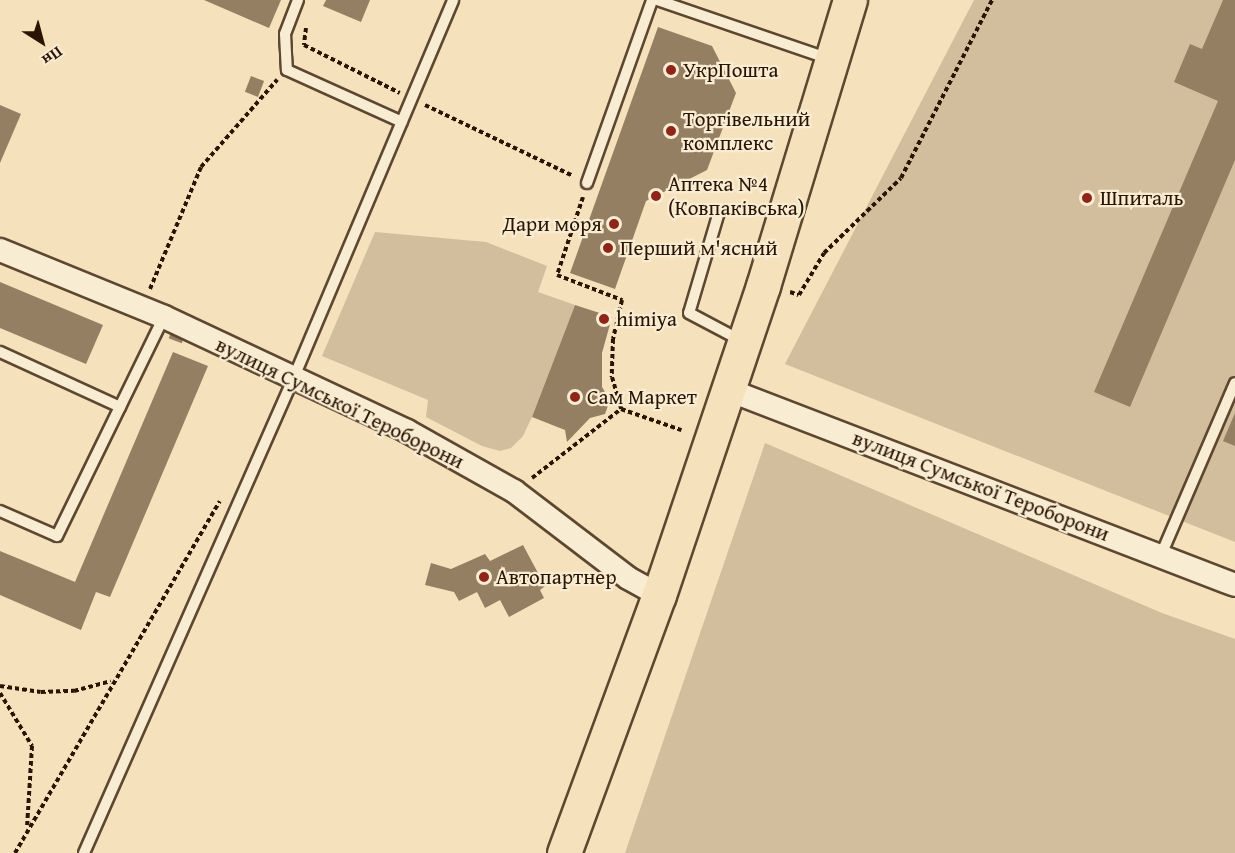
<!DOCTYPE html>
<html>
<head>
<meta charset="utf-8">
<style>
  body { margin:0 }
  #map { position:relative; width:1235px; height:853px; overflow:hidden; background:#f5e1bb; font-family:"Gentium Book Plus",serif }
  div>[style] { position:absolute }
  .green>* { inset:0; background:#d2be9c }
  .building>* { inset:0; background:#947f62; transform-origin:0 0 }
  .path>* { height:4px; margin-top:-2px; transform-origin:0; background:repeating-linear-gradient(90deg,#2a1402 0 4.5px,transparent 0 7.5px) }
  .roads { filter:drop-shadow(2px 0 #5d4730) drop-shadow(-2px 0 #5d4730) drop-shadow(0 2px #5d4730) drop-shadow(0 -2px #5d4730) }
  .lane>* { height:10px; margin:-5px; padding:0 5px; transform-origin:5px; border-radius:5px; background:#f8ecd3 }
  .street>* { height:22px; margin:-11px; padding:0 11px; transform-origin:11px; border-radius:11px; background:#f8ecd3 }
  .primary>* { height:33px; margin:-16.5px; padding:0 16.5px; transform-origin:16.5px; border-radius:16.5px; background:#f5e1bb }
  .dots>* { width:16px; height:16px; translate:-50% -50%; box-sizing:border-box; border:3px solid #f8ecd3; border-radius:50% }
  span { translate:-50% -50%; white-space:nowrap; text-align:center; line-height:1.15; -webkit-text-stroke:4.5px #f8ecd3; paint-order:stroke }
  .poi-label { font-size:21px; color:#2a1402 }
  .left { translate:0 -50%; text-align:left }
  .right { translate:-100% -50%; text-align:right }
  .street-label { font-size:21px; color:#2a1402 }
  .north { position:absolute; left:12px; top:12px; width:60px; height:60px; -webkit-text-stroke:4px #f8ecd3; paint-order:stroke; rotate:144deg; font-size:16px; font-weight:700; line-height:24px; text-align:center; color:#2a1402 }
  .north::after { content:''; display:block; margin:auto; width:21px; height:27px; background:#2a1402; clip-path:polygon(50% 0,100% 100%,50% 72%,0 100%) }
</style>
</head>
<body>
<div id="map">
  <div class="green">
    <i style="clip-path:polygon(974px 0,1235px 0,1235px 542px,785px 364px)"></i>
    <i style="clip-path:polygon(375px 232px,486px 242px,547px 266px,538px 292px,575px 305px,532px 417px,523px 436px,511px 448px,500px 451px,482px 446px,426px 417px,428px 400px,322px 356px)"></i>
    <i style="clip-path:polygon(765px 443px,1162px 613px,1235px 639px,1235px 853px,625px 853px)"></i>
  </div>
  <div class="building">
    <i style="clip-path:polygon(204px 0,281px 0,269px 28px)"></i>
    <i style="clip-path:polygon(326px 0,370px 0,361px 22px,323px 6px)"></i>
    <i style="clip-path:polygon(1223px 0,1235px 0,1235px 160px,1130px 407px,1094px 392px,1218px 101px,1174px 82px,1190px 44px,1202px 49px)"></i>
    <i style="clip-path:polygon(658px 27px,712px 46px,736px 93px,707px 170px,646px 201px,615px 289px,570px 273px)"></i>
    <i style="left:251px;top:76px;width:14px;height:17px;rotate:21deg"></i>
    <i style="clip-path:polygon(0 105px,21px 114px,0 163px)"></i>
    <i style="clip-path:polygon(0 282px,103px 325px,86px 364px,0 328px)"></i>
    <i style="clip-path:polygon(575px 305px,612px 317px,602px 353px,602px 387px,610px 400px,605px 414px,590px 418px,567px 442px,565px 430px,532px 417px)"></i>
    <i style="left:173px;top:327px;width:14px;height:12px;rotate:21deg"></i>
    <i style="clip-path:polygon(173px 352px,208px 366px,110px 597px,96px 592px,81px 630px,0 595px,0 551px,75px 582px)"></i>
    <i style="clip-path:polygon(1235px 413px,1235px 446px,1223px 441px)"></i>
    <i style="clip-path:polygon(523px 545px,545px 586px,540px 590px,544px 598px,509px 617px,500px 600px,485px 608px,477px 592px,459px 601px,454px 592px,425px 585px,431px 563px,451px 569px,485px 554px,490px 561px)"></i>
  </div>
  <div class="path">
    <i style="left:306px;top:28px;width:17px;rotate:97deg"></i>
    <i style="left:304px;top:45px;width:107px;rotate:26.6deg"></i>
    <i style="left:425px;top:105px;width:164px;rotate:25.6deg"></i>
    <i style="left:583px;top:197px;width:82px;rotate:108.4deg"></i>
    <i style="left:557px;top:275px;width:70px;rotate:21deg"></i>
    <i style="left:622px;top:300px;width:40px;rotate:103deg"></i>
    <i style="left:613px;top:339px;width:38px;rotate:92deg"></i>
    <i style="left:612px;top:377px;width:33px;rotate:74deg"></i>
    <i style="left:150px;top:289px;width:132px;rotate:-67.3deg"></i>
    <i style="left:201px;top:167px;width:116px;rotate:-48.9deg"></i>
    <i style="left:790px;top:292px;width:9px;rotate:18deg"></i>
    <i style="left:799px;top:295px;width:49px;rotate:-59.2deg"></i>
    <i style="left:824px;top:253px;width:107px;rotate:-44.2deg"></i>
    <i style="left:901px;top:178px;width:200px;rotate:-62.9deg"></i>
    <i style="left:532px;top:478px;width:113px;rotate:-37.8deg"></i>
    <i style="left:621px;top:409px;width:64px;rotate:19.3deg"></i>
    <i style="left:0;top:686px;width:41px;rotate:8.3deg"></i>
    <i style="left:41px;top:692px;width:33px;rotate:-2deg"></i>
    <i style="left:74px;top:691px;width:38px;rotate:-15deg"></i>
    <i style="left:0;top:693px;width:62px;rotate:58.9deg"></i>
    <i style="left:32px;top:746px;width:81px;rotate:93.5deg"></i>
    <i style="left:15px;top:853px;width:407px;rotate:-59.8deg"></i>
  </div>
  <div class="roads">
    <div class="lane">
      <i style="left:298px;top:0;width:36px;rotate:111deg"></i>
      <i style="left:285px;top:34px;width:36px;rotate:87deg"></i>
      <i style="left:287px;top:70px;width:126px;rotate:24.3deg"></i>
      <i style="left:657px;top:0;width:182px;rotate:18.9deg"></i>
      <i style="left:587px;top:183px;width:194px;rotate:-70.4deg"></i>
      <i style="left:719px;top:212px;width:105px;rotate:106.5deg"></i>
      <i style="left:689px;top:313px;width:58px;rotate:27.9deg"></i>
      <i style="left:0;top:352px;width:132px;rotate:24.6deg"></i>
      <i style="left:0;top:511px;width:62px;rotate:23.7deg"></i>
      <i style="left:57px;top:536px;width:244px;rotate:-64deg"></i>
      <i style="left:1161px;top:555px;width:187px;rotate:-66.7deg"></i>
      <i style="left:84px;top:853px;width:520px;rotate:-66.19deg"></i>
      <i style="left:294px;top:377px;width:409px;rotate:-67.1deg"></i>
    </div>
    <div class="street">
      <i style="left:0;top:250px;width:177px;rotate:22.2deg"></i>
      <i style="left:164px;top:317px;width:268px;rotate:25.1deg"></i>
      <i style="left:407px;top:431px;width:123px;rotate:29.3deg"></i>
      <i style="left:514px;top:491px;width:143px;rotate:37.3deg"></i>
      <i style="left:628px;top:578px;width:35px;rotate:29deg"></i>
      <i style="left:726px;top:389px;width:545px;rotate:21.06deg"></i>
    </div>
    <div class="primary">
      <i style="left:564px;top:853px;width:275px;rotate:-69.8deg"></i>
      <i style="left:659px;top:595px;width:326px;rotate:-71.4deg"></i>
      <i style="left:763px;top:286px;width:299px;rotate:-73.1deg"></i>
    </div>
  </div>
  <div class="dots">
    <i style="left:671px;top:70px;background:#8f2418"></i>
    <i style="left:671px;top:131px;background:#8f2418"></i>
    <i style="left:656px;top:196px;background:#8f2418"></i>
    <i style="left:1087px;top:198px;background:#8f2418"></i>
    <i style="left:614px;top:224px;background:#8f2418"></i>
    <i style="left:608px;top:248px;background:#8f2418"></i>
    <i style="left:604px;top:319px;background:#8f2418"></i>
    <i style="left:575px;top:397px;background:#8f2418"></i>
    <i style="left:484px;top:577px;background:#8f2418"></i>
  </div>
  <div class="poi-label">
    <span class="left" style="left:683px;top:70px">УкрПошта</span>
    <span class="left" style="left:683px;top:131px">Торгівельний<br>комплекс</span>
    <span class="left" style="left:668px;top:196px">Аптека №4<br>(Ковпаківська)</span>
    <span class="left" style="left:1100px;top:198px">Шпиталь</span>
    <span class="right" style="left:602px;top:224px">Дари моря</span>
    <span class="left" style="left:620px;top:248px">Перший м'ясний</span>
    <span class="left" style="left:616px;top:319px">himiya</span>
    <span class="left" style="left:587px;top:397px">Сам Маркет</span>
    <span class="left" style="left:496px;top:577px">Автопартнер</span>
  </div>
  <div class="street-label">
    <span style="left:340px;top:403px;rotate:26deg">вулиця Сумської Тероборони</span>
    <span style="left:981px;top:486px;rotate:21deg">вулиця Сумської Тероборони</span>
  </div>
  <div class="north">Пн</div>
</div>
</body>
</html>
